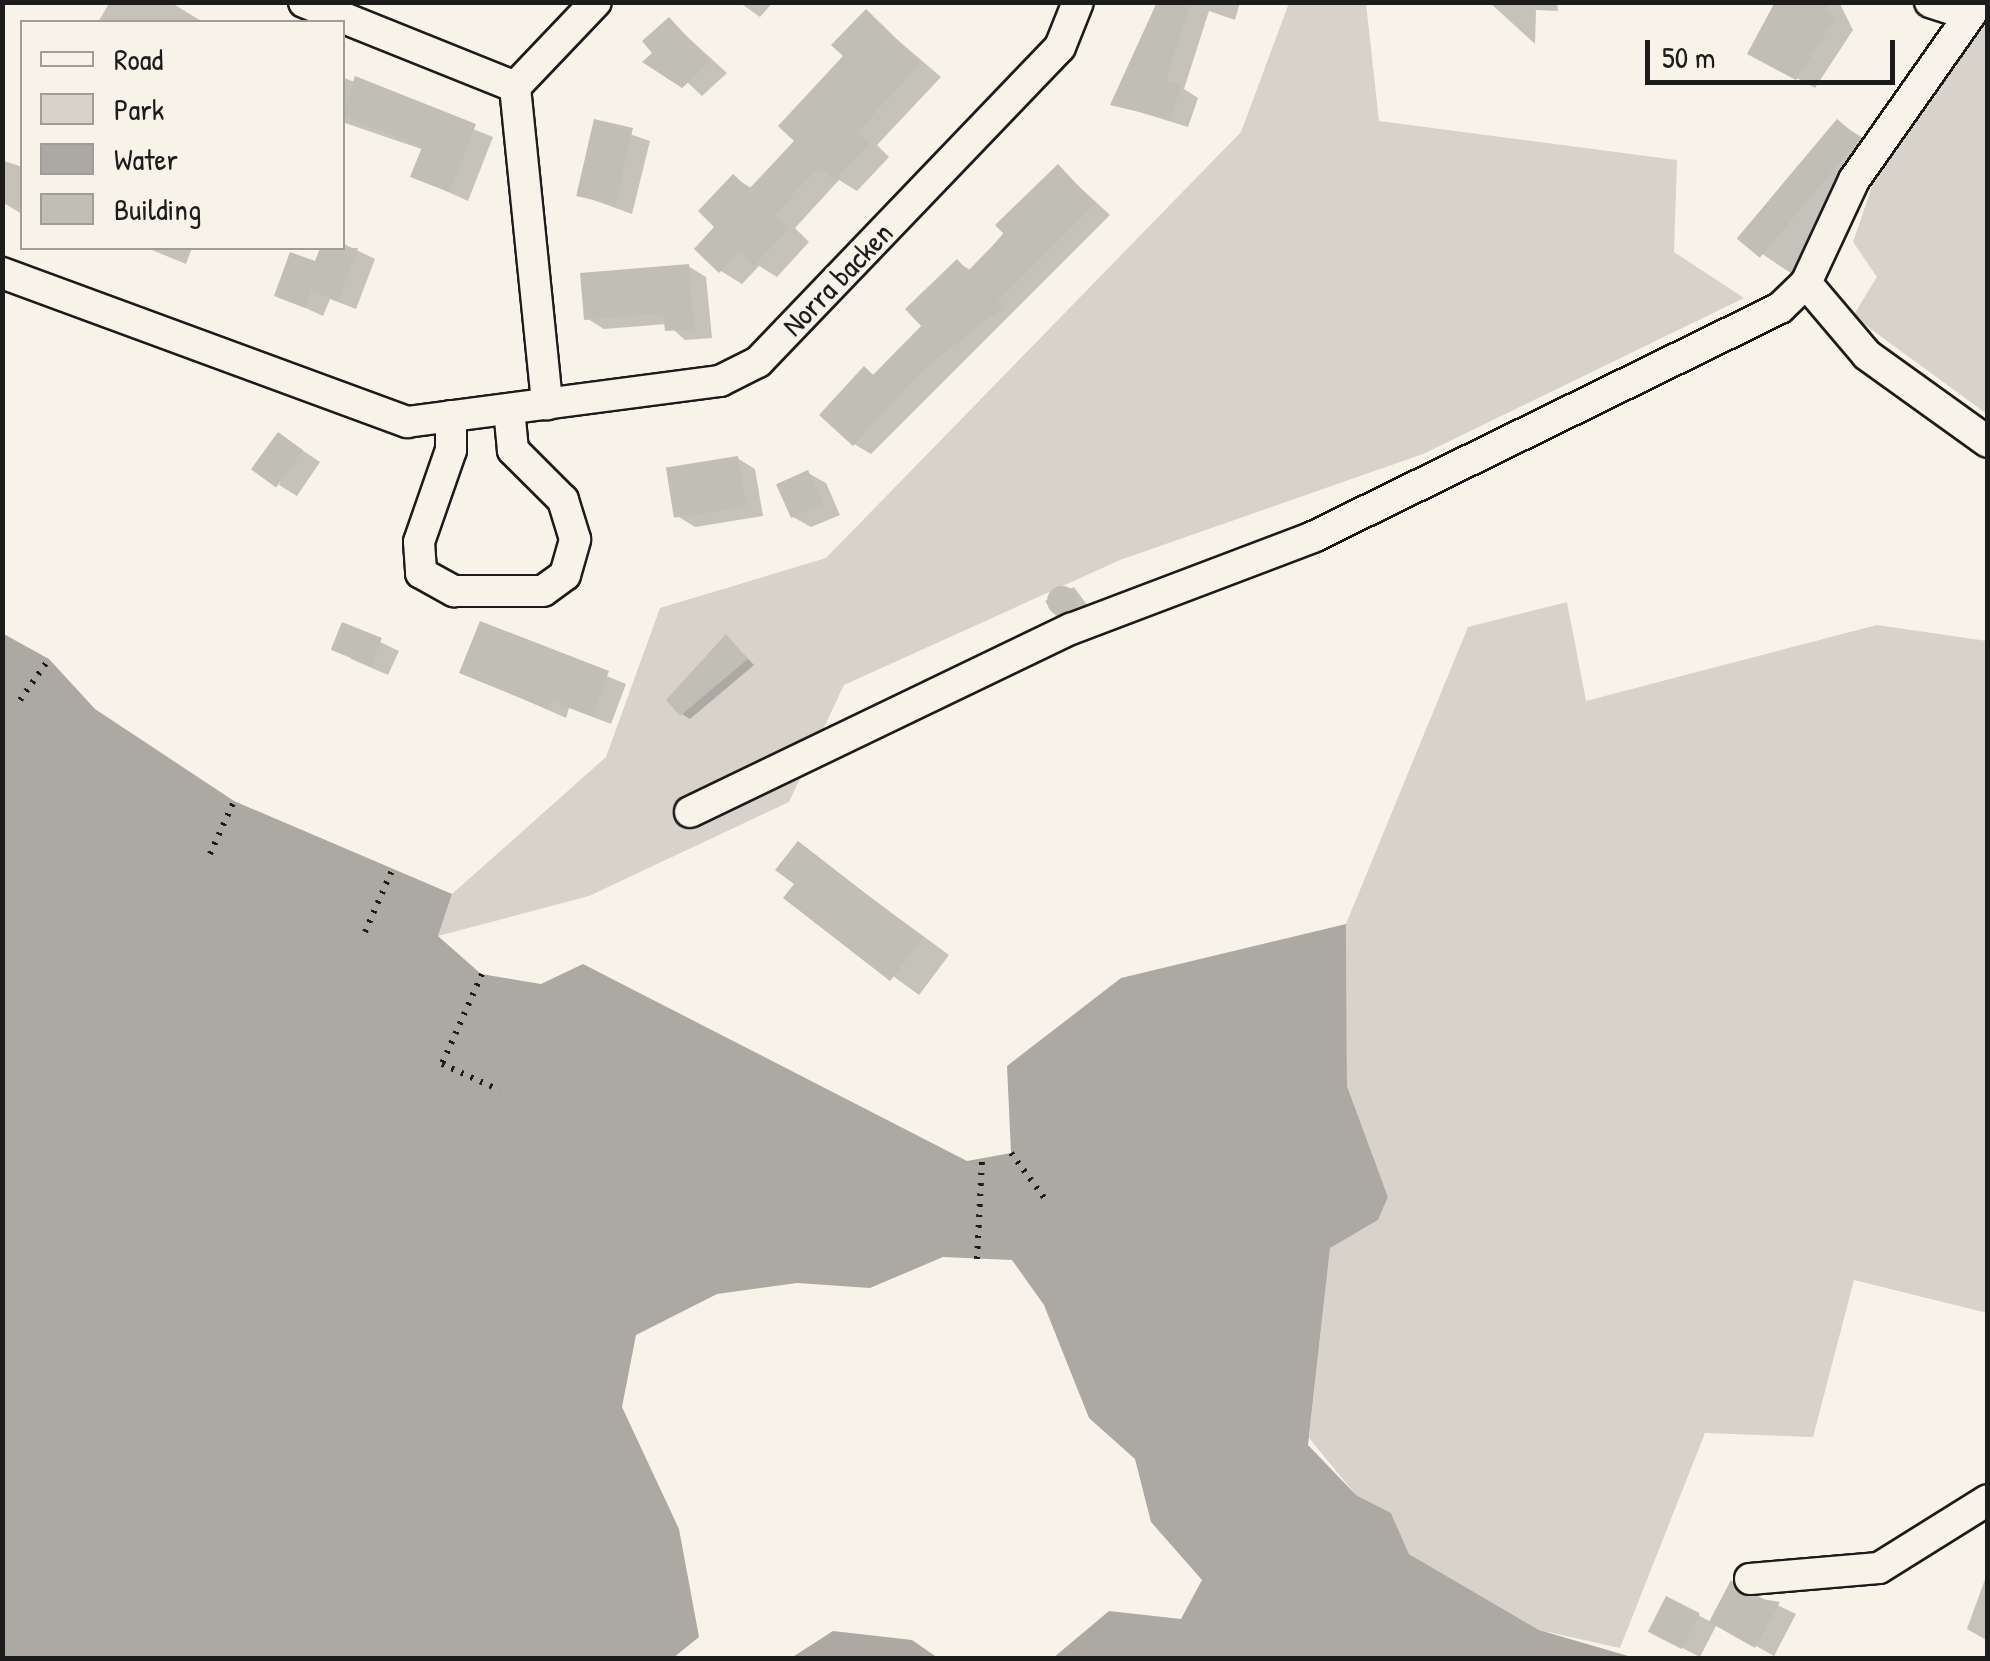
<!DOCTYPE html>
<html>
<head>
<meta charset="utf-8">
<style>
  body { margin:0 }
  #map { position:relative; width:1990px; height:1661px; overflow:hidden; background:#f7f3e8; font-family:"Patrick Hand",sans-serif }
  div>[style] { position:absolute }
  .green>* { inset:0; background:#d7d3cb }
  .water>* { inset:0; background:#aca9a2 }
  .shadow>* { inset:0; background:#0003 }
  .building>* { inset:0; background:#c0beb5; transform-origin:0 0 }
  .round { border-radius:50% }
  .path>* { height:6px; margin-top:-3px; transform-origin:0; background:repeating-linear-gradient(90deg,#1c1c1c 0 2.5px,transparent 0 10.5px) }
  .roads { filter:drop-shadow(2px 0 #1c1c1c) drop-shadow(-2px 0 #1c1c1c) drop-shadow(0 2px #1c1c1c) drop-shadow(0 -2px #1c1c1c) }
  .minor>* { height:30px; margin:-15px; padding:0 15px; transform-origin:15px; border-radius:15px; background:#f7f3e8 }
  span { translate:-50% -50%; white-space:nowrap; text-align:center; line-height:1.15; -webkit-text-stroke:8px #f7f3e8; paint-order:stroke }
  .street-label { font-size:30px; color:#1c1c1c }
  .frame { position:absolute; inset:0; border:5px solid #1c1c1c; pointer-events:none }
  .legend { position:absolute; left:20px; top:20px; width:325px; height:230px; box-sizing:border-box; background:#f7f3e8; border:2px solid #9f9d96; margin:0; padding:12px 18px; list-style:none; font-size:30px; color:#1c1c1c }
  .legend li { display:flex; align-items:center; gap:20px; height:50px }
  .legend b { width:50px; border:2px solid #9f9d96 }
  .scale { position:absolute; left:1645px; top:40px; width:250px; height:45px; box-sizing:border-box; border:5px solid #1c1c1c; border-top:0; padding-left:12px; font-size:30px; line-height:35px; white-space:nowrap; color:#1c1c1c; -webkit-text-stroke:8px #f7f3e8; paint-order:stroke }
</style>
</head>
<body>
<div id="map">
  <div class="green">
    <i style="clip-path:polygon(1289px 3px,1366px 3px,1379px 121px,1677px 160px,1674px 252px,1744px 298px,1423px 454px,1120px 560px,844px 685px,789px 802px,589px 896px,438px 936px,452px 894px,606px 757px,660px 608px,826px 558px,1241px 132px)"></i>
    <i style="clip-path:polygon(1987px 14px,1987px 414px,1853px 316px,1877px 277px,1853px 242px,1876px 175px)"></i>
    <i style="clip-path:polygon(1567px 602px,1586px 701px,1877px 625px,1987px 641px,1987px 1313px,1854px 1280px,1813px 1437px,1705px 1433px,1620px 1648px,1539px 1630px,1409px 1554px,1391px 1513px,1356px 1495px,1309px 1438px,1330px 1247px,1378px 1220px,1388px 1197px,1347px 1086px,1346px 924px,1468px 627px)"></i>
  </div>
  <div class="water">
    <i style="clip-path:polygon(2px 633px,49px 659px,95px 709px,234px 801px,452px 894px,438px 936px,481px 974px,541px 984px,583px 964px,967px 1161px,1011px 1153px,1007px 1066px,1121px 978px,1346px 924px,1347px 1086px,1388px 1197px,1378px 1220px,1330px 1248px,1308px 1445px,1356px 1495px,1391px 1513px,1409px 1554px,1539px 1630px,1635px 1658px,1053px 1658px,1109px 1611px,1181px 1619px,1202px 1580px,1151px 1522px,1135px 1459px,1089px 1418px,1044px 1305px,1012px 1260px,943px 1257px,870px 1288px,797px 1283px,717px 1294px,636px 1335px,622px 1407px,679px 1529px,699px 1637px,673px 1658px,3px 1658px)"></i>
    <i style="clip-path:polygon(833px 1631px,912px 1640px,938px 1658px,791px 1658px)"></i>
  </div>
  <div class="shadow">
    <i style="clip-path:polygon(110px 2px,170px 2px,203px 22px,98px 22px)"></i>
    <i style="clip-path:polygon(739px 2px,773px 2px,760px 17px)"></i>
    <i style="clip-path:polygon(1160px 2px,1240px 2px,1235px 20px,1209px 11px,1184px 89px,1198px 98px,1188px 127px,1113px 104px)"></i>
    <i style="clip-path:polygon(1489px 2px,1557px 2px,1558px 11px,1536px 10px,1535px 44px)"></i>
    <i style="clip-path:polygon(1778px 2px,1839px 2px,1853px 30px,1815px 88px,1751px 53px)"></i>
    <i style="clip-path:polygon(866px 13px,941px 77px,877px 145px,889px 157px,857px 191px,839px 180px,795px 228px,809px 242px,777px 277px,759px 266px,742px 284px,721px 271px,718px 227px,733px 177px,753px 189px,797px 141px)"></i>
    <i style="clip-path:polygon(669px 20px,727px 73px,702px 96px,656px 53px)"></i>
    <i style="clip-path:polygon(342px 77px,493px 137px,468px 201px,413px 176px,424px 150px,342px 122px)"></i>
    <i style="clip-path:polygon(595px 122px,650px 141px,632px 214px,577px 194px)"></i>
    <i style="clip-path:polygon(1838px 123px,1865px 139px,1795px 276px,1743px 241px)"></i>
    <i style="clip-path:polygon(4px 161px,22px 167px,22px 214px,2px 202px)"></i>
    <i style="clip-path:polygon(1058px 167px,1110px 215px,871px 454px,854px 444px,864px 370px,876px 376px,924px 326px,957px 262px,972px 271px)"></i>
    <i style="clip-path:polygon(342px 243px,375px 259px,356px 309px,330px 299px,323px 316px,277px 295px,317px 264px,323px 248px)"></i>
    <i style="clip-path:polygon(147px 248px,192px 248px,186px 264px)"></i>
    <i style="clip-path:polygon(688px 266px,706px 277px,712px 338px,685px 340px,667px 324px,604px 329px,586px 318px)"></i>
    <i style="clip-path:polygon(296px 446px,320px 462px,297px 496px,279px 485px)"></i>
    <i style="clip-path:polygon(737px 458px,755px 469px,763px 516px,695px 527px,677px 516px)"></i>
    <i style="clip-path:polygon(808px 473px,826px 483px,840px 515px,811px 527px,793px 517px)"></i>
    <i style="clip-path:polygon(1074px 587px,1090px 609px,1060px 621px,1045px 601px)"></i>
    <i style="clip-path:polygon(344px 625px,399px 651px,388px 675px,351px 659px)"></i>
    <i style="clip-path:polygon(481px 625px,626px 684px,611px 724px,569px 708px,566px 718px,462px 672px)"></i>
    <i style="clip-path:polygon(727px 637px,754px 665px,690px 719px,682px 714px)"></i>
    <i style="clip-path:polygon(798px 844px,949px 955px,919px 995px,786px 898px,797px 884px)"></i>
    <i style="clip-path:polygon(1988px 1571px,1988px 1641px,1967px 1629px)"></i>
    <i style="clip-path:polygon(1732px 1584px,1796px 1614px,1774px 1656px,1717px 1624px,1700px 1657px,1669px 1641px,1698px 1615px,1711px 1622px)"></i>
  </div>
  <div class="building">
    <i style="clip-path:polygon(1157px 2px,1191px 2px,1166px 80px,1182px 85px,1170px 119px,1110px 105px)"></i>
    <i style="clip-path:polygon(1775px 2px,1830px 2px,1826px 11px,1836px 17px,1796px 80px,1747px 54px)"></i>
    <i style="clip-path:polygon(866px 9px,921px 63px,857px 132px,869px 143px,834px 180px,819px 167px,775px 214px,789px 228px,754px 266px,739px 252px,719px 273px,694px 249px,714px 227px,698px 211px,733px 174px,749px 189px,794px 141px,778px 126px,843px 56px,831px 45px)"></i>
    <i style="clip-path:polygon(669px 17px,710px 62px,682px 88px,642px 62px,652px 53px,642px 41px)"></i>
    <i style="clip-path:polygon(355px 76px,476px 124px,449px 192px,410px 177px,422px 147px,342px 116px)"></i>
    <i style="left:594px;top:119px;width:40px;height:79px;rotate:13deg"></i>
    <i style="left:1837px;top:119px;width:30px;height:156px;rotate:40deg"></i>
    <i style="clip-path:polygon(1058px 164px,1095px 204px,997px 302px,1003px 307px,922px 370px,853px 446px,819px 415px,864px 366px,873px 375px,921px 326px,905px 309px,957px 259px,968px 271px,1004px 234px,995px 225px)"></i>
    <i style="clip-path:polygon(320px 248px,358px 248px,338px 301px,311px 290px,305px 308px,274px 296px,290px 252px,315px 261px)"></i>
    <i style="clip-path:polygon(689px 264px,694px 329px,665px 331px,663px 313px,584px 320px,580px 273px)"></i>
    <i style="left:278px;top:432px;width:31px;height:46px;rotate:36deg"></i>
    <i style="left:738px;top:456px;width:51px;height:73px;rotate:81deg"></i>
    <i style="left:808px;top:470px;width:37px;height:35px;rotate:66deg"></i>
    <i class="round" style="left:1047px;top:586px;width:30px;height:30px"></i>
    <i style="clip-path:polygon(480px 621px,609px 671px,592px 716px,551px 700px,547px 709px,459px 673px)"></i>
    <i style="left:342px;top:622px;width:43px;height:30px;rotate:22deg"></i>
    <i style="clip-path:polygon(726px 634px,748px 659px,680px 716px,666px 700px)"></i>
    <i style="clip-path:polygon(798px 841px,923px 938px,890px 981px,783px 898px,794px 884px,775px 870px)"></i>
    <i style="clip-path:polygon(1731px 1580px,1743px 1596px,1780px 1602px,1755px 1648px,1709px 1622px)"></i>
    <i style="left:1666px;top:1596px;width:38px;height:40px;rotate:27deg"></i>
  </div>
  <div class="path">
    <i style="left:20px;top:700px;width:50px;rotate:-54.7deg"></i>
    <i style="left:210px;top:854px;width:58px;rotate:-65.6deg"></i>
    <i style="left:365px;top:932px;width:72px;rotate:-66.3deg"></i>
    <i style="left:482px;top:974px;width:98px;rotate:114deg"></i>
    <i style="left:442px;top:1064px;width:63px;rotate:24.5deg"></i>
    <i style="left:1011px;top:1153px;width:62px;rotate:53.5deg"></i>
    <i style="left:977px;top:1259px;width:98px;rotate:-87.1deg"></i>
  </div>
  <div class="roads">
    <div class="minor">
      <i style="left:304px;top:2px;width:227px;rotate:21.9deg"></i>
      <i style="left:515px;top:87px;width:117px;rotate:-46.4deg"></i>
      <i style="left:1930px;top:2px;width:40px;rotate:18deg"></i>
      <i style="left:515px;top:87px;width:319px;rotate:84.2deg"></i>
      <i style="left:2px;top:273px;width:432px;rotate:20.2deg"></i>
      <i style="left:407px;top:422px;width:316px;rotate:-7.5deg"></i>
      <i style="left:720px;top:381px;width:42px;rotate:-26.6deg"></i>
      <i style="left:758px;top:362px;width:436px;rotate:-46.2deg"></i>
      <i style="left:1060px;top:47px;width:48px;rotate:-68.2deg"></i>
      <i style="left:1806px;top:283px;width:94px;rotate:49.7deg"></i>
      <i style="left:1867px;top:355px;width:149px;rotate:35.7deg"></i>
      <i style="left:451px;top:416px;width:34px;rotate:90deg"></i>
      <i style="left:451px;top:450px;width:97px;rotate:109.2deg"></i>
      <i style="left:419px;top:542px;width:31px;rotate:86deg"></i>
      <i style="left:421px;top:573px;width:38px;rotate:29deg"></i>
      <i style="left:454px;top:591px;width:89px"></i>
      <i style="left:543px;top:591px;width:27px;rotate:-36deg"></i>
      <i style="left:565px;top:575px;width:37px;rotate:-74deg"></i>
      <i style="left:575px;top:539px;width:41px;rotate:-107.1deg"></i>
      <i style="left:563px;top:500px;width:71px;rotate:-135deg"></i>
      <i style="left:513px;top:450px;width:41px;rotate:-95.6deg"></i>
      <i style="left:690px;top:812px;width:423px;rotate:-25.7deg"></i>
      <i style="left:1071px;top:629px;width:259px;rotate:-20.8deg"></i>
      <i style="left:1313px;top:537px;width:520px;rotate:-26.12deg"></i>
      <i style="left:1780px;top:308px;width:36px;rotate:-44deg"></i>
      <i style="left:1806px;top:283px;width:114px;rotate:-65deg"></i>
      <i style="left:1854px;top:180px;width:218px;rotate:-54.9deg"></i>
      <i style="left:1750px;top:1579px;width:129px;rotate:-4.9deg"></i>
      <i style="left:1879px;top:1568px;width:128px;rotate:-32deg"></i>
    </div>
  </div>
  <div class="street-label">
    <span style="left:837px;top:279px;rotate:-46deg">Norra backen</span>
  </div>
  <div class="frame"></div>
  <ul class="legend">
  <li><b style="height:12px;background:#f7f3e8"></b>Road</li>
  <li><b style="height:28px;background:#d7d3cb"></b>Park</li>
  <li><b style="height:28px;background:#aca9a2"></b>Water</li>
  <li><b style="height:28px;background:#c0beb5"></b>Building</li>
  </ul>
  <div class="scale">50 m</div>
</div>
</body>
</html>
